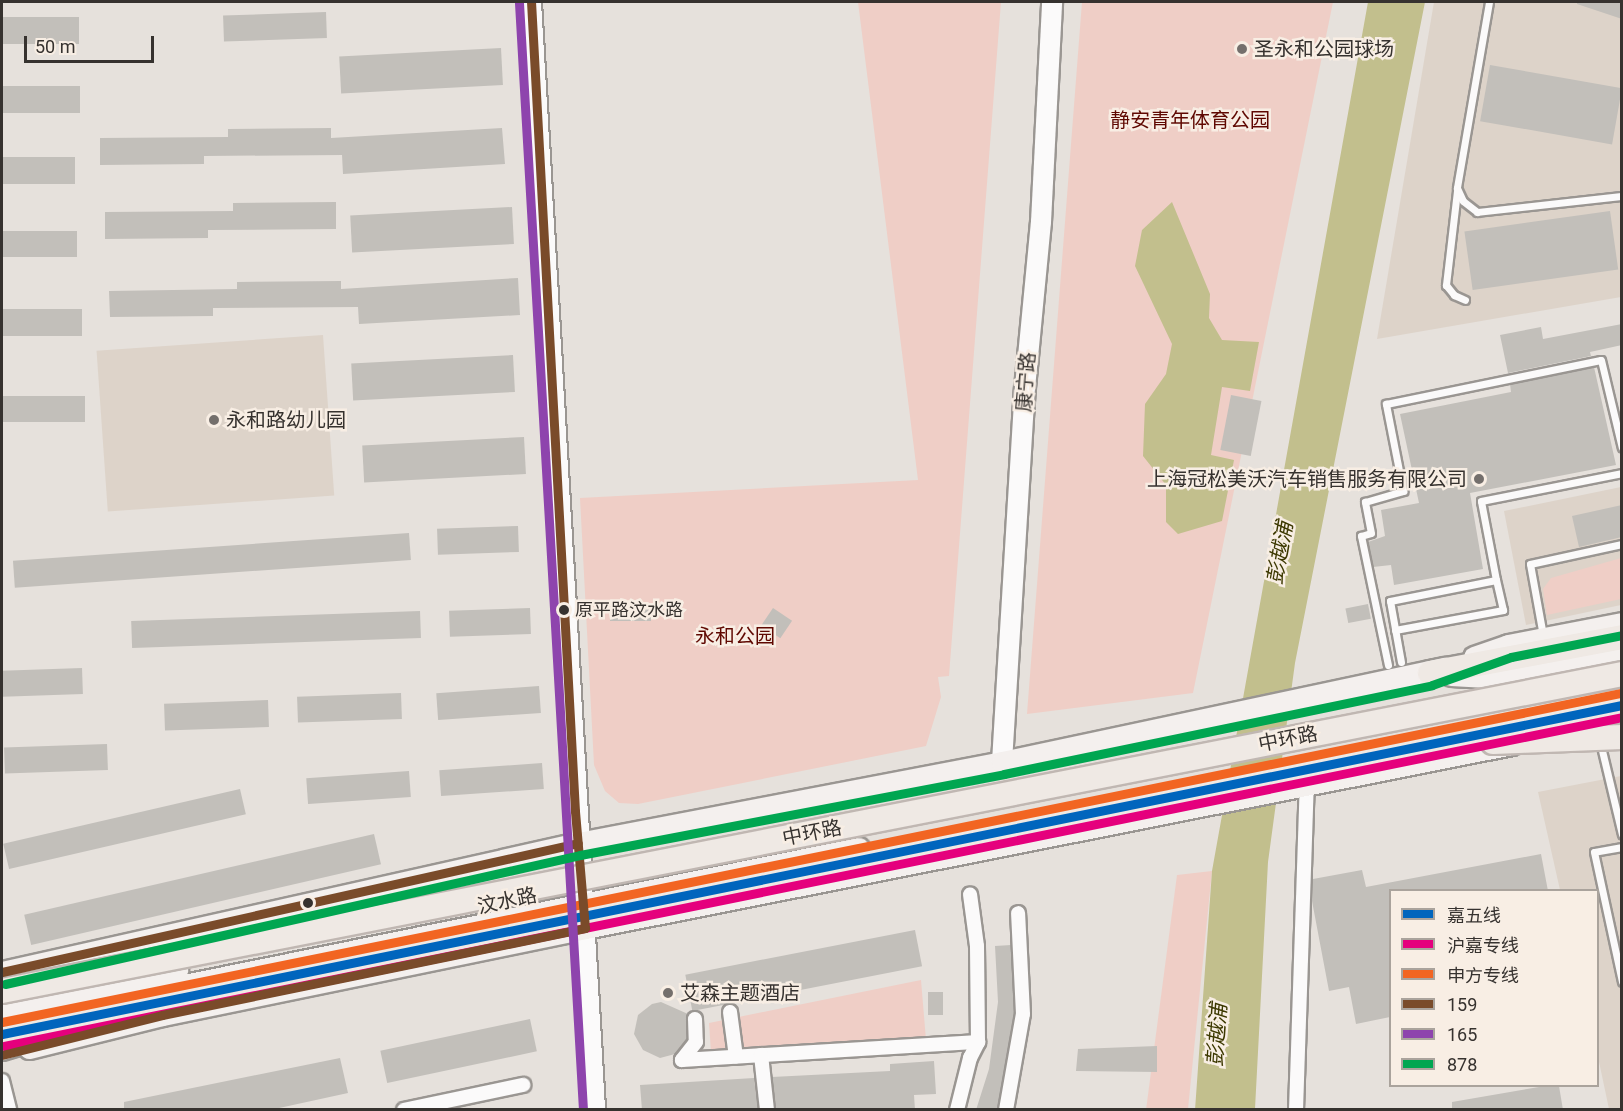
<!DOCTYPE html>
<html>
<head>
<meta charset="utf-8">
<style>
  body { margin:0 }
  #map { position:relative; width:1623px; height:1111px; overflow:hidden; background:#e6e1dc; font-family:Roboto,"Noto Sans SC",sans-serif }
  div>[style] { position:absolute }
  .built>* { inset:0; background:#ddd3c9; transform-origin:0 0 }
  .green>* { inset:0; background:#efcec6 }
  .water>* { inset:0; background:#c2bf8d }
  .building>* { inset:0; background:#c2bfba; transform-origin:0 0 }
  .roads { filter:drop-shadow(2px 0 #9a9692) drop-shadow(-2px 0 #9a9692) drop-shadow(0 2px #9a9692) drop-shadow(0 -2px #9a9692) }
  .lane>* { height:7px; margin:-3.5px; padding:0 3.5px; transform-origin:3.5px; border-radius:3.5px; background:#fbfafa }
  .street>* { height:14px; margin:-7px; padding:0 7px; transform-origin:7px; border-radius:7px; background:#fbfafa }
  .secondary>* { height:20px; margin:-10px; padding:0 10px; transform-origin:10px; border-radius:10px; background:#fbfafa }
  .primary>* { height:21px; margin:-10.5px; padding:0 10.5px; transform-origin:10.5px; border-radius:10.5px; background:#f4f0ee }
  .highway>* { height:24px; margin:-12px; padding:0 12px; transform-origin:12px; border-radius:12px; background:#efe9e4 }
  .bridges { filter:drop-shadow(2px 0 #c0b7b2) drop-shadow(-2px 0 #c0b7b2) drop-shadow(0 2px #c0b7b2) drop-shadow(0 -2px #c0b7b2) }
  .highway-bridge>* { height:24px; margin:-12px; padding:0 12px; transform-origin:12px; border-radius:12px; background:#efe9e4 }
  .bus-1>* { height:9px; margin:-4.5px; padding:0 4.5px; transform-origin:4.5px; border-radius:4.5px; background:#0065bd }
  .bus-2>* { height:9px; margin:-4.5px; padding:0 4.5px; transform-origin:4.5px; border-radius:4.5px; background:#e5007d }
  .bus-3>* { height:9px; margin:-4.5px; padding:0 4.5px; transform-origin:4.5px; border-radius:4.5px; background:#f26522 }
  .bus-4>* { height:9px; margin:-4.5px; padding:0 4.5px; transform-origin:4.5px; border-radius:4.5px; background:#7a4b2a }
  .bus-5>* { height:9px; margin:-4.5px; padding:0 4.5px; transform-origin:4.5px; border-radius:4.5px; background:#8e44ad }
  .bus-6>* { height:9px; margin:-4.5px; padding:0 4.5px; transform-origin:4.5px; border-radius:4.5px; background:#00a651 }
  .dots>* { width:16px; height:16px; translate:-50% -50%; box-sizing:border-box; border:3px solid #f8eee4; border-radius:50% }
  span { translate:-50% -50%; white-space:nowrap; text-align:center; line-height:1.15; -webkit-text-stroke:5px #f8eee4; paint-order:stroke }
  .bus-label { font-size:18px; color:#36322f }
  .left { translate:0 -50%; text-align:left }
  .poi-label { font-size:20px; color:#36322f }
  .right { translate:-100% -50%; text-align:right }
  .park-label { font-size:20px; color:#5f0801 }
  .street-label { font-size:20px; color:#36322f }
  .water-label { font-size:21px; color:#3c3800; font-style:italic }
  .frame { position:absolute; inset:0; border:3px solid #36322f; pointer-events:none }
  .legend { position:absolute; left:1389px; top:889px; width:210px; height:198px; box-sizing:border-box; background:#f8eee4; border:2px solid #aaa39c; margin:0; padding:8px 10px; list-style:none; font-size:18px; color:#36322f }
  .legend li { display:flex; align-items:center; gap:12px; height:30px }
  .legend b { width:30px; border:2px solid #aaa39c }
  .scale { position:absolute; left:24px; top:36px; width:130px; height:27px; box-sizing:border-box; border:3px solid #36322f; border-top:0; padding-left:8px; font-size:18px; line-height:21px; white-space:nowrap; color:#36322f; -webkit-text-stroke:4px #f8eee4; paint-order:stroke }
</style>
</head>
<body>
<div id="map">
  <div class="built">
    <i style="clip-path:polygon(1434px 2px,1621px 2px,1621px 297px,1377px 339px)"></i>
    <i style="left:323px;top:335px;width:161px;height:227px;rotate:86deg"></i>
    <i style="clip-path:polygon(1621px 487px,1621px 605px,1526px 625px,1504px 511px)"></i>
    <i style="clip-path:polygon(1621px 776px,1621px 1109px,1609px 1109px,1598px 1057px,1598px 890px,1560px 890px,1538px 792px)"></i>
  </div>
  <div class="green">
    <i style="clip-path:polygon(858px 2px,1001px 2px,949px 676px,938px 677px,941px 697px,926px 746px,638px 804px,619px 803px,605px 791px,594px 765px,580px 498px,918px 480px)"></i>
    <i style="clip-path:polygon(1082px 2px,1333px 2px,1193px 693px,1027px 714px)"></i>
    <i style="clip-path:polygon(1621px 558px,1621px 599px,1547px 615px,1543px 589px,1551px 578px)"></i>
    <i style="clip-path:polygon(1212px 871px,1188px 1109px,1146px 1110px,1177px 875px)"></i>
    <i style="clip-path:polygon(921px 980px,926px 1040px,711px 1052px,709px 1023px)"></i>
  </div>
  <div class="water">
    <i style="clip-path:polygon(1368px 2px,1425px 2px,1295px 663px,1268px 862px,1255px 1109px,1195px 1110px,1212px 871px)"></i>
    <i style="clip-path:polygon(1172px 202px,1210px 294px,1209px 318px,1222px 340px,1259px 342px,1250px 391px,1222px 387px,1211px 455px,1234px 460px,1222px 521px,1178px 534px,1166px 522px,1166px 485px,1143px 456px,1145px 404px,1166px 374px,1172px 344px,1135px 266px,1142px 230px)"></i>
  </div>
  <div class="building">
    <i style="clip-path:polygon(1577px 2px,1622px 2px,1622px 19px,1577px 4px)"></i>
    <i style="left:326px;top:12px;width:26px;height:103px;rotate:88deg"></i>
    <i style="left:2px;top:17px;width:77px;height:27px"></i>
    <i style="left:501px;top:48px;width:37px;height:162px;rotate:87deg"></i>
    <i style="left:1490px;top:65px;width:134px;height:57px;rotate:10deg"></i>
    <i style="left:80px;top:86px;width:27px;height:78px;rotate:90deg"></i>
    <i style="clip-path:polygon(331px 128px,331px 138px,502px 128px,505px 164px,343px 174px,342px 155px,204px 156px,204px 164px,100px 165px,100px 138px,228px 137px,228px 129px)"></i>
    <i style="left:75px;top:157px;width:27px;height:73px;rotate:90deg"></i>
    <i style="clip-path:polygon(336px 202px,336px 229px,208px 230px,208px 238px,105px 239px,105px 212px,233px 211px,233px 203px)"></i>
    <i style="left:512px;top:207px;width:37px;height:162px;rotate:87deg"></i>
    <i style="left:1610px;top:211px;width:59px;height:147px;rotate:82deg"></i>
    <i style="left:77px;top:231px;width:26px;height:75px;rotate:90deg"></i>
    <i style="clip-path:polygon(518px 278px,520px 315px,359px 324px,358px 307px,213px 308px,213px 316px,110px 317px,109px 291px,237px 289px,237px 282px,341px 281px,341px 289px)"></i>
    <i style="left:82px;top:309px;width:27px;height:80px;rotate:90deg"></i>
    <i style="clip-path:polygon(1622px 324px,1622px 345px,1590px 352px,1591px 356px,1508px 373px,1500px 335px,1541px 327px,1543px 339px)"></i>
    <i style="left:513px;top:355px;width:37px;height:162px;rotate:87deg"></i>
    <i style="clip-path:polygon(1594px 367px,1616px 465px,1470px 493px,1483px 569px,1394px 585px,1391px 565px,1373px 567px,1368px 542px,1385px 536px,1381px 510px,1419px 503px,1400px 414px,1511px 392px,1510px 384px)"></i>
    <i style="left:1231px;top:395px;width:31px;height:56px;rotate:11deg"></i>
    <i style="left:85px;top:396px;width:26px;height:83px;rotate:90deg"></i>
    <i style="left:524px;top:437px;width:37px;height:162px;rotate:87deg"></i>
    <i style="clip-path:polygon(1622px 505px,1622px 537px,1579px 547px,1572px 516px)"></i>
    <i style="left:518px;top:526px;width:26px;height:81px;rotate:88deg"></i>
    <i style="left:409px;top:533px;width:27px;height:397px;rotate:86deg"></i>
    <i style="left:610px;top:604px;width:41px;height:17px"></i>
    <i style="left:1368px;top:604px;width:15px;height:23px;rotate:79deg"></i>
    <i style="left:530px;top:608px;width:26px;height:81px;rotate:88deg"></i>
    <i style="left:773px;top:608px;width:23px;height:21px;rotate:34deg"></i>
    <i style="left:420px;top:611px;width:27px;height:289px;rotate:88deg"></i>
    <i style="left:82px;top:668px;width:26px;height:80px;rotate:88deg"></i>
    <i style="left:539px;top:686px;width:27px;height:103px;rotate:86deg"></i>
    <i style="left:401px;top:693px;width:26px;height:104px;rotate:88deg"></i>
    <i style="left:268px;top:700px;width:27px;height:104px;rotate:88deg"></i>
    <i style="left:107px;top:744px;width:26px;height:103px;rotate:88deg"></i>
    <i style="left:542px;top:763px;width:26px;height:103px;rotate:86deg"></i>
    <i style="left:409px;top:771px;width:26px;height:103px;rotate:86deg"></i>
    <i style="left:240px;top:789px;width:26px;height:243px;rotate:77deg"></i>
    <i style="left:374px;top:834px;width:31px;height:359px;rotate:77deg"></i>
    <i style="clip-path:polygon(1541px 854px,1548px 891px,1390px 891px,1390px 1017px,1356px 1024px,1349px 987px,1329px 991px,1312px 901px,1313px 879px,1362px 870px,1366px 887px)"></i>
    <i style="left:915px;top:930px;width:37px;height:234px;rotate:79deg"></i>
    <i style="clip-path:polygon(1011px 945px,1014px 1013px,997px 1110px,976px 1110px,989px 1069px,998px 1002px,995px 946px)"></i>
    <i style="left:928px;top:992px;width:15px;height:23px"></i>
    <i style="clip-path:polygon(661px 1002px,688px 1014px,687px 1039px,675px 1054px,660px 1058px,643px 1050px,634px 1034px,638px 1015px,652px 1004px)"></i>
    <i style="left:530px;top:1019px;width:33px;height:153px;rotate:78deg"></i>
    <i style="clip-path:polygon(1157px 1046px,1157px 1072px,1076px 1071px,1078px 1049px)"></i>
    <i style="clip-path:polygon(340px 1058px,348px 1093px,270px 1110px,124px 1110px,124px 1102px)"></i>
    <i style="clip-path:polygon(934px 1061px,936px 1094px,914px 1095px,915px 1110px,776px 1110px,772px 1077px,890px 1071px,890px 1064px)"></i>
    <i style="clip-path:polygon(754px 1078px,758px 1110px,642px 1110px,640px 1085px)"></i>
    <i style="clip-path:polygon(1545px 1086px,1559px 1086px,1563px 1110px,1452px 1110px,1452px 1102px)"></i>
  </div>
  <div class="roads">
    <div class="lane">
      <i style="left:1489px;top:2px;width:189px;rotate:99.8deg"></i>
      <i style="left:1457px;top:188px;width:14px;rotate:65deg"></i>
      <i style="left:1463px;top:201px;width:18px;rotate:38deg"></i>
      <i style="left:1477px;top:212px;width:146px;rotate:-6.3deg"></i>
      <i style="left:1457px;top:191px;width:95px;rotate:96.7deg"></i>
      <i style="left:1446px;top:285px;width:13px;rotate:51deg"></i>
      <i style="left:1454px;top:295px;width:12px;rotate:24deg"></i>
      <i style="left:1395px;top:630px;width:110px;rotate:-10.5deg"></i>
      <i style="left:1503px;top:610px;width:31px;rotate:-103deg"></i>
      <i style="left:1542px;top:630px;width:67px;rotate:-100.3deg"></i>
      <i style="left:1530px;top:564px;width:94px;rotate:-12.3deg"></i>
      <i style="left:1401px;top:662px;width:62px;rotate:-100.2deg"></i>
      <i style="left:1390px;top:601px;width:108px;rotate:-11.2deg"></i>
      <i style="left:1496px;top:580px;width:80px;rotate:-100.8deg"></i>
      <i style="left:1481px;top:501px;width:144px;rotate:-11.2deg"></i>
      <i style="left:1388px;top:665px;width:132px;rotate:-101.8deg"></i>
      <i style="left:1361px;top:536px;width:10px;rotate:-17deg"></i>
      <i style="left:1371px;top:533px;width:32px;rotate:-101deg"></i>
      <i style="left:1365px;top:502px;width:40px;rotate:-16deg"></i>
      <i style="left:1403px;top:491px;width:89px;rotate:-101.1deg"></i>
      <i style="left:1386px;top:404px;width:219px;rotate:-11.6deg"></i>
      <i style="left:1601px;top:360px;width:90px;rotate:76.6deg"></i>
      <i style="left:1600px;top:742px;width:95px;rotate:76.6deg"></i>
      <i style="left:1622px;top:847px;width:28px;rotate:170deg"></i>
      <i style="left:1594px;top:852px;width:133px;rotate:77.8deg"></i>
    </div>
    <div class="street">
      <i style="left:730px;top:1012px;width:45px;rotate:82.4deg"></i>
      <i style="left:695px;top:1019px;width:23px;rotate:88deg"></i>
      <i style="left:696px;top:1042px;width:23px;rotate:128deg"></i>
      <i style="left:682px;top:1060px;width:297px;rotate:-3.5deg"></i>
      <i style="left:761px;top:1055px;width:55px;rotate:83.8deg"></i>
      <i style="left:2px;top:1081px;width:30px;rotate:76deg"></i>
      <i style="left:404px;top:1110px;width:122px;rotate:-11.9deg"></i>
      <i style="left:957px;top:1110px;width:54px;rotate:-76deg"></i>
      <i style="left:970px;top:1058px;width:18px;rotate:-63deg"></i>
      <i style="left:978px;top:1042px;width:96px;rotate:-90.6deg"></i>
      <i style="left:977px;top:946px;width:52px;rotate:-97.7deg"></i>
      <i style="left:1006px;top:1110px;width:97px;rotate:-80deg"></i>
      <i style="left:1023px;top:1014px;width:101px;rotate:-92.8deg"></i>
      <i style="left:1296px;top:1110px;width:327px;rotate:-88.1deg"></i>
    </div>
    <div class="secondary">
      <i style="left:531px;top:2px;width:1110px;rotate:86.69deg"></i>
      <i style="left:1002px;top:762px;width:375px;rotate:-86.5deg"></i>
      <i style="left:1025px;top:388px;width:167px;rotate:-84.5deg"></i>
      <i style="left:1041px;top:222px;width:220px;rotate:-87.1deg"></i>
    </div>
    <div class="primary">
      <i style="left:1474px;top:657px;width:36px;rotate:-19deg"></i>
      <i style="left:1508px;top:645px;width:116px;rotate:-10.9deg"></i>
      <i style="left:1451px;top:675px;width:53px;rotate:3.2deg"></i>
      <i style="left:1504px;top:678px;width:120px;rotate:-11.5deg"></i>
      <i style="left:1581px;top:731px;width:42px;rotate:-11deg"></i>
      <i style="left:2px;top:972px;width:590px;rotate:-12.62deg"></i>
      <i style="left:578px;top:843px;width:432px;rotate:-10.8deg"></i>
      <i style="left:1002px;top:762px;width:453px;rotate:-12deg"></i>
      <i style="left:2px;top:1005px;width:179px;rotate:-11.6deg"></i>
      <i style="left:2px;top:1022px;width:874px;rotate:-11.48deg"></i>
      <i style="left:29px;top:1048px;width:137px;rotate:-13.9deg"></i>
      <i style="left:162px;top:1015px;width:432px;rotate:-11.6deg"></i>
      <i style="left:585px;top:928px;width:945px;rotate:-11.23deg"></i>
    </div>
    <div class="highway">
      <i style="left:1430px;top:673px;width:195px;rotate:-10.6deg"></i>
      <i style="left:2px;top:1048px;width:48px;rotate:-16.9deg"></i>
    </div>
  </div>
  <div class="bridges">
    <div class="highway-bridge">
      <i style="left:1493px;top:742px;width:129px;rotate:-2.2deg"></i>
      <i style="left:2px;top:991px;width:1651px;rotate:-11.07deg"></i>
      <i style="left:2px;top:1034px;width:1653px;rotate:-11.48deg"></i>
    </div>
  </div>
  <div class="bus-1">
    <i style="left:2px;top:1034px;width:1653px;rotate:-11.48deg"></i>
  </div>
  <div class="bus-2">
    <i style="left:4px;top:1046px;width:1651px;rotate:-11.49deg"></i>
  </div>
  <div class="bus-3">
    <i style="left:2px;top:1022px;width:1651px;rotate:-11.49deg"></i>
  </div>
  <div class="bus-4">
    <i style="left:2px;top:972px;width:590px;rotate:-12.62deg"></i>
    <i style="left:2px;top:1055px;width:165px;rotate:-14deg"></i>
    <i style="left:162px;top:1015px;width:432px;rotate:-11.6deg"></i>
    <i style="left:585px;top:928px;width:117px;rotate:-94.9deg"></i>
    <i style="left:575px;top:811px;width:810px;rotate:-93.11deg"></i>
  </div>
  <div class="bus-5">
    <i style="left:519px;top:3px;width:1109px;rotate:86.69deg"></i>
  </div>
  <div class="bus-6">
    <i style="left:5px;top:984px;width:589px;rotate:-12.64deg"></i>
    <i style="left:580px;top:855px;width:432px;rotate:-10.8deg"></i>
    <i style="left:1004px;top:774px;width:437px;rotate:-11.7deg"></i>
    <i style="left:1432px;top:685px;width:84px;rotate:-19.5deg"></i>
    <i style="left:1511px;top:657px;width:113px;rotate:-11.2deg"></i>
  </div>
  <div class="dots">
    <i style="left:1242px;top:49px;background:#746f6c"></i>
    <i style="left:214px;top:420px;background:#746f6c"></i>
    <i style="left:1479px;top:479px;background:#746f6c"></i>
    <i style="left:564px;top:610px;background:#36322f"></i>
    <i style="left:308px;top:903px;background:#36322f"></i>
    <i style="left:668px;top:993px;background:#746f6c"></i>
  </div>
  <div class="bus-label">
    <span class="left" style="left:575px;top:610px">原平路汶水路</span>
  </div>
  <div class="poi-label">
    <span class="left" style="left:1254px;top:49px">圣永和公园球场</span>
    <span class="left" style="left:226px;top:420px">永和路幼儿园</span>
    <span class="right" style="left:1467px;top:479px">上海冠松美沃汽车销售服务有限公司</span>
    <span class="left" style="left:680px;top:993px">艾森主题酒店</span>
  </div>
  <div class="park-label">
    <span style="left:1190px;top:120px">静安青年体育公园</span>
    <span style="left:735px;top:636px">永和公园</span>
  </div>
  <div class="street-label">
    <span style="left:1026px;top:382px;rotate:-85deg">康宁路</span>
    <span style="left:1288px;top:739px;rotate:-11deg">中环路</span>
    <span style="left:812px;top:833px;rotate:-11deg">中环路</span>
    <span style="left:507px;top:901px;rotate:-12deg">汶水路</span>
  </div>
  <div class="water-label">
    <span style="left:1280px;top:553px;rotate:-80deg">彭越浦</span>
    <span style="left:1217px;top:1035px;rotate:-86deg">彭越浦</span>
  </div>
  <div class="frame"></div>
  <ul class="legend">
  <li><b style="height:8px;background:#0065bd"></b>嘉五线</li>
  <li><b style="height:8px;background:#e5007d"></b>沪嘉专线</li>
  <li><b style="height:8px;background:#f26522"></b>申方专线</li>
  <li><b style="height:8px;background:#7a4b2a"></b>159</li>
  <li><b style="height:8px;background:#8e44ad"></b>165</li>
  <li><b style="height:8px;background:#00a651"></b>878</li>
  </ul>
  <div class="scale">50 m</div>
</div>
</body>
</html>
